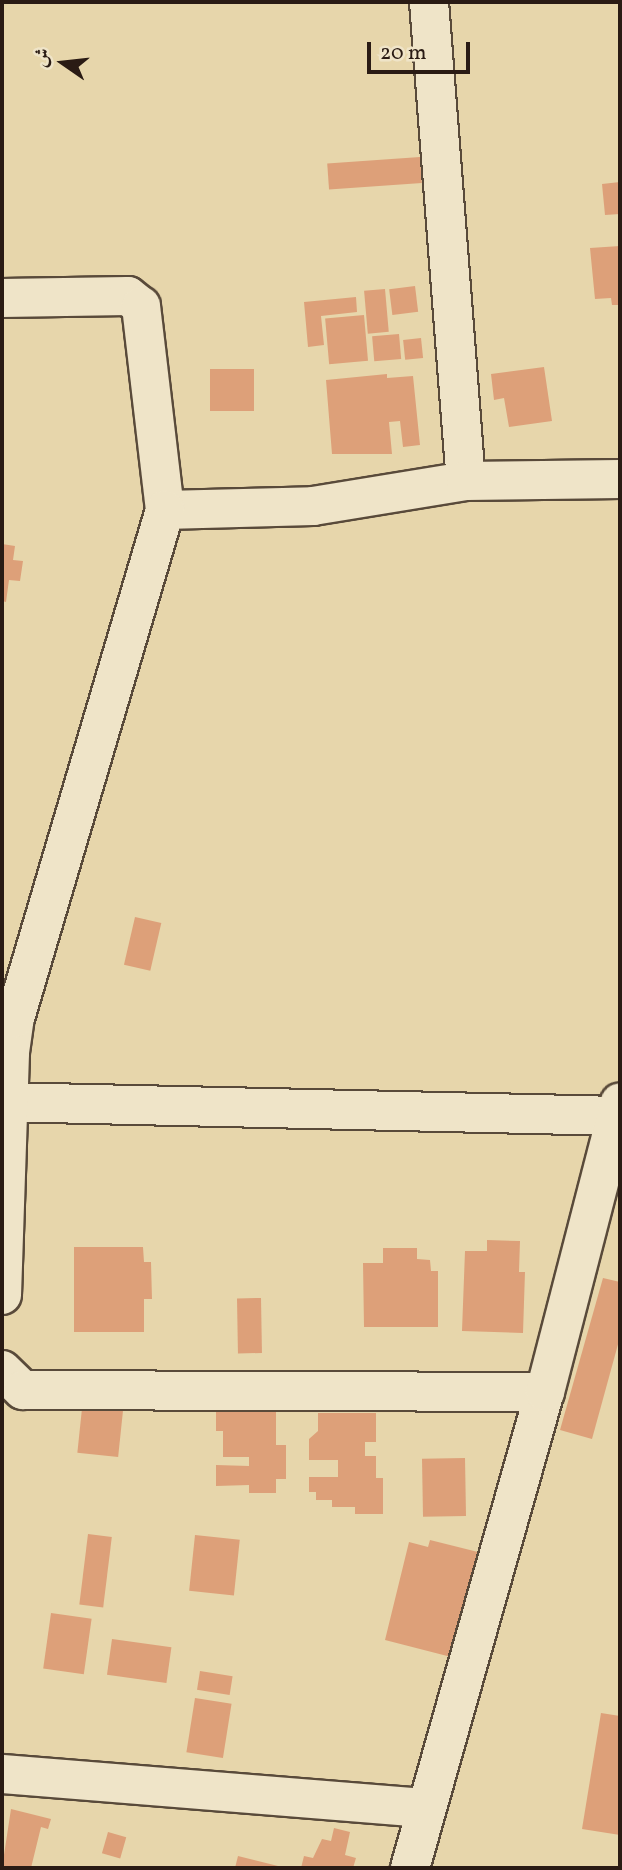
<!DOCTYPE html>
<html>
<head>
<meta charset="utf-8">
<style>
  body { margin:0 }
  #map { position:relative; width:622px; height:1870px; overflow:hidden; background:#e7d6ab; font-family:Vollkorn,Amiri,serif }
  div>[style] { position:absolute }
  .building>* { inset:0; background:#dda079; transform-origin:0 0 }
  .roads { filter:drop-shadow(2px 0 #594a3a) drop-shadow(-2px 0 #594a3a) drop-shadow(0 2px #594a3a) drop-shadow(0 -2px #594a3a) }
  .minor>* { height:38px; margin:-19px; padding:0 19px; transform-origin:19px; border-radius:19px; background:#efe4c8 }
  span { translate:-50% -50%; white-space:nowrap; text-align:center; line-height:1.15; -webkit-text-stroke:5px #efe4c8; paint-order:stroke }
  .frame { position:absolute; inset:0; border:4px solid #2a1b14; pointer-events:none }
  .north { position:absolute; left:28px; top:28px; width:70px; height:70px; -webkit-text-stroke:5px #efe4c8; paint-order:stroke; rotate:284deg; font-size:19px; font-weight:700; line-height:28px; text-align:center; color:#2a1b14 }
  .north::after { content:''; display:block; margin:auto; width:24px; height:32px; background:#2a1b14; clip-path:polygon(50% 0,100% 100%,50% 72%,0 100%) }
  .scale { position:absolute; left:367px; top:42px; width:103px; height:32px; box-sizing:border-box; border:4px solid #2a1b14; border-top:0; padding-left:9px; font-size:21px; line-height:24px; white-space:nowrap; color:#2a1b14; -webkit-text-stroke:5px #efe4c8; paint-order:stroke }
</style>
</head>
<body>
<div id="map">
  <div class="building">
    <i style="left:420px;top:157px;width:26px;height:93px;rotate:86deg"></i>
    <i style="clip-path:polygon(620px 182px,620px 214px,605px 215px,602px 184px)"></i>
    <i style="clip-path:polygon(620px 246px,620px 305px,612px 305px,611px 298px,595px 299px,590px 248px)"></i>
    <i style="left:415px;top:286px;width:26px;height:26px;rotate:83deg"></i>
    <i style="left:385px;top:289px;width:43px;height:21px;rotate:85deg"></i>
    <i style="clip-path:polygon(356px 297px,357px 312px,321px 316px,324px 345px,308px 347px,304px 302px)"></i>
    <i style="left:364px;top:315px;width:46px;height:39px;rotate:85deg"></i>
    <i style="left:399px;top:334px;width:25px;height:27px;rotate:85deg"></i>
    <i style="left:421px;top:338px;width:20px;height:18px;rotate:84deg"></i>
    <i style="clip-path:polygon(544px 367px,552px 421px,509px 427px,504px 398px,494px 400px,491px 374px)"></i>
    <i style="left:210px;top:369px;width:44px;height:42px"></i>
    <i style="clip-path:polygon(387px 374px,387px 378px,413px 376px,420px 445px,403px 447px,400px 421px,389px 422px,392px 454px,332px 454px,326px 380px)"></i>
    <i style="clip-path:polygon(2px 544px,15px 546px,13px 560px,23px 561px,20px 581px,9px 580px,6px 602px,2px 601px)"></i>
    <i style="left:135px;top:917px;width:27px;height:49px;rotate:13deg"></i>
    <i style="clip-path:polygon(487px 1240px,520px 1241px,519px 1272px,525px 1272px,523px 1333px,462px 1331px,465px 1251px,487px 1251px)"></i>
    <i style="clip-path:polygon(74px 1247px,143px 1247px,144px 1262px,151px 1262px,152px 1299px,144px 1299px,144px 1332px,74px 1332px)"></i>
    <i style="clip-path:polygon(383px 1248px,417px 1248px,417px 1259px,430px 1260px,431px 1271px,438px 1271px,438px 1327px,364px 1327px,363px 1263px,383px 1263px)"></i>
    <i style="clip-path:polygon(603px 1278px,620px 1282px,620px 1337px,592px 1439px,560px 1430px)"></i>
    <i style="left:261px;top:1298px;width:55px;height:24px;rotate:89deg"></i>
    <i style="left:83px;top:1399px;width:41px;height:54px;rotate:6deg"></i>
    <i style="clip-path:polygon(276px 1399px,276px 1445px,286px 1445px,286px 1479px,276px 1479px,276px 1493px,249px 1493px,249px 1485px,216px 1486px,216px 1465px,249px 1466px,249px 1457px,223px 1457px,223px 1431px,216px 1431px,216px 1400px)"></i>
    <i style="clip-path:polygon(318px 1413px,376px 1413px,376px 1442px,365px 1442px,365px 1456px,376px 1456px,376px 1478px,383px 1478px,383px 1514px,355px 1514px,355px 1507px,332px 1507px,332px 1500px,316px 1500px,316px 1492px,309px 1492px,309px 1477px,338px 1477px,338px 1460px,309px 1460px,309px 1439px,318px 1431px)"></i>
    <i style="left:465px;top:1458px;width:58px;height:43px;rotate:89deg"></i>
    <i style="left:88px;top:1534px;width:24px;height:71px;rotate:7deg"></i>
    <i style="left:195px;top:1535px;width:45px;height:56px;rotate:6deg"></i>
    <i style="clip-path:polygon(430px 1540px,482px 1553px,455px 1658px,385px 1640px,409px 1542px,428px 1547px)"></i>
    <i style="left:51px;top:1613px;width:41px;height:56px;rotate:8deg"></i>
    <i style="left:112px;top:1639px;width:60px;height:36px;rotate:8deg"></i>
    <i style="left:200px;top:1671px;width:33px;height:19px;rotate:9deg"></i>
    <i style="left:195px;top:1698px;width:37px;height:55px;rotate:9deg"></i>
    <i style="clip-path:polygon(601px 1713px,620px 1716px,620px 1835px,582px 1829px)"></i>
    <i style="clip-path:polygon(11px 1809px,51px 1819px,48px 1829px,41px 1827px,31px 1868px,2px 1868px)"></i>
    <i style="clip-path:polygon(334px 1828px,350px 1832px,345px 1855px,356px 1858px,353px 1868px,301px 1868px,304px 1856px,313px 1858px,322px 1839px,331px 1841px)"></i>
    <i style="left:108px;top:1832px;width:19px;height:22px;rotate:16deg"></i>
    <i style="clip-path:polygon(238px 1856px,282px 1867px,282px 1868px,235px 1868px)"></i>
  </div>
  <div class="roads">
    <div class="minor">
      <i style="left:429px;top:2px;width:480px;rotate:85.6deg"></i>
      <i style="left:2px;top:298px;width:126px;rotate:-0.9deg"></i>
      <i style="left:128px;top:296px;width:16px;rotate:38deg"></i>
      <i style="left:141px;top:306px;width:205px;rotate:83.3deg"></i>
      <i style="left:165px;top:510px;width:148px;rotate:-1.5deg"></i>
      <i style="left:313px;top:506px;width:155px;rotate:-9.3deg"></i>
      <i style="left:466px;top:481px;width:154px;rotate:-0.7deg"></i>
      <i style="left:2px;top:1102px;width:615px;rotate:1.3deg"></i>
      <i style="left:2px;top:1295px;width:243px;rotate:-88.1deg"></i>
      <i style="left:10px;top:1052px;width:34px;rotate:-82deg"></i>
      <i style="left:15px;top:1018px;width:530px;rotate:-73.55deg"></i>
      <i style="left:2px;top:1370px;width:29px;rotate:44deg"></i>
      <i style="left:23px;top:1390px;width:522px;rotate:0.22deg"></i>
      <i style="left:2px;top:1774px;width:423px;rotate:4.6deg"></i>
      <i style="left:410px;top:1868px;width:495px;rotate:-74.2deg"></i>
      <i style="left:545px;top:1392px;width:299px;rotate:-75.5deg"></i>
    </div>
  </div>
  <div class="frame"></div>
  <div class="north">ش</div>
  <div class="scale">20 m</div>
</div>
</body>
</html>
